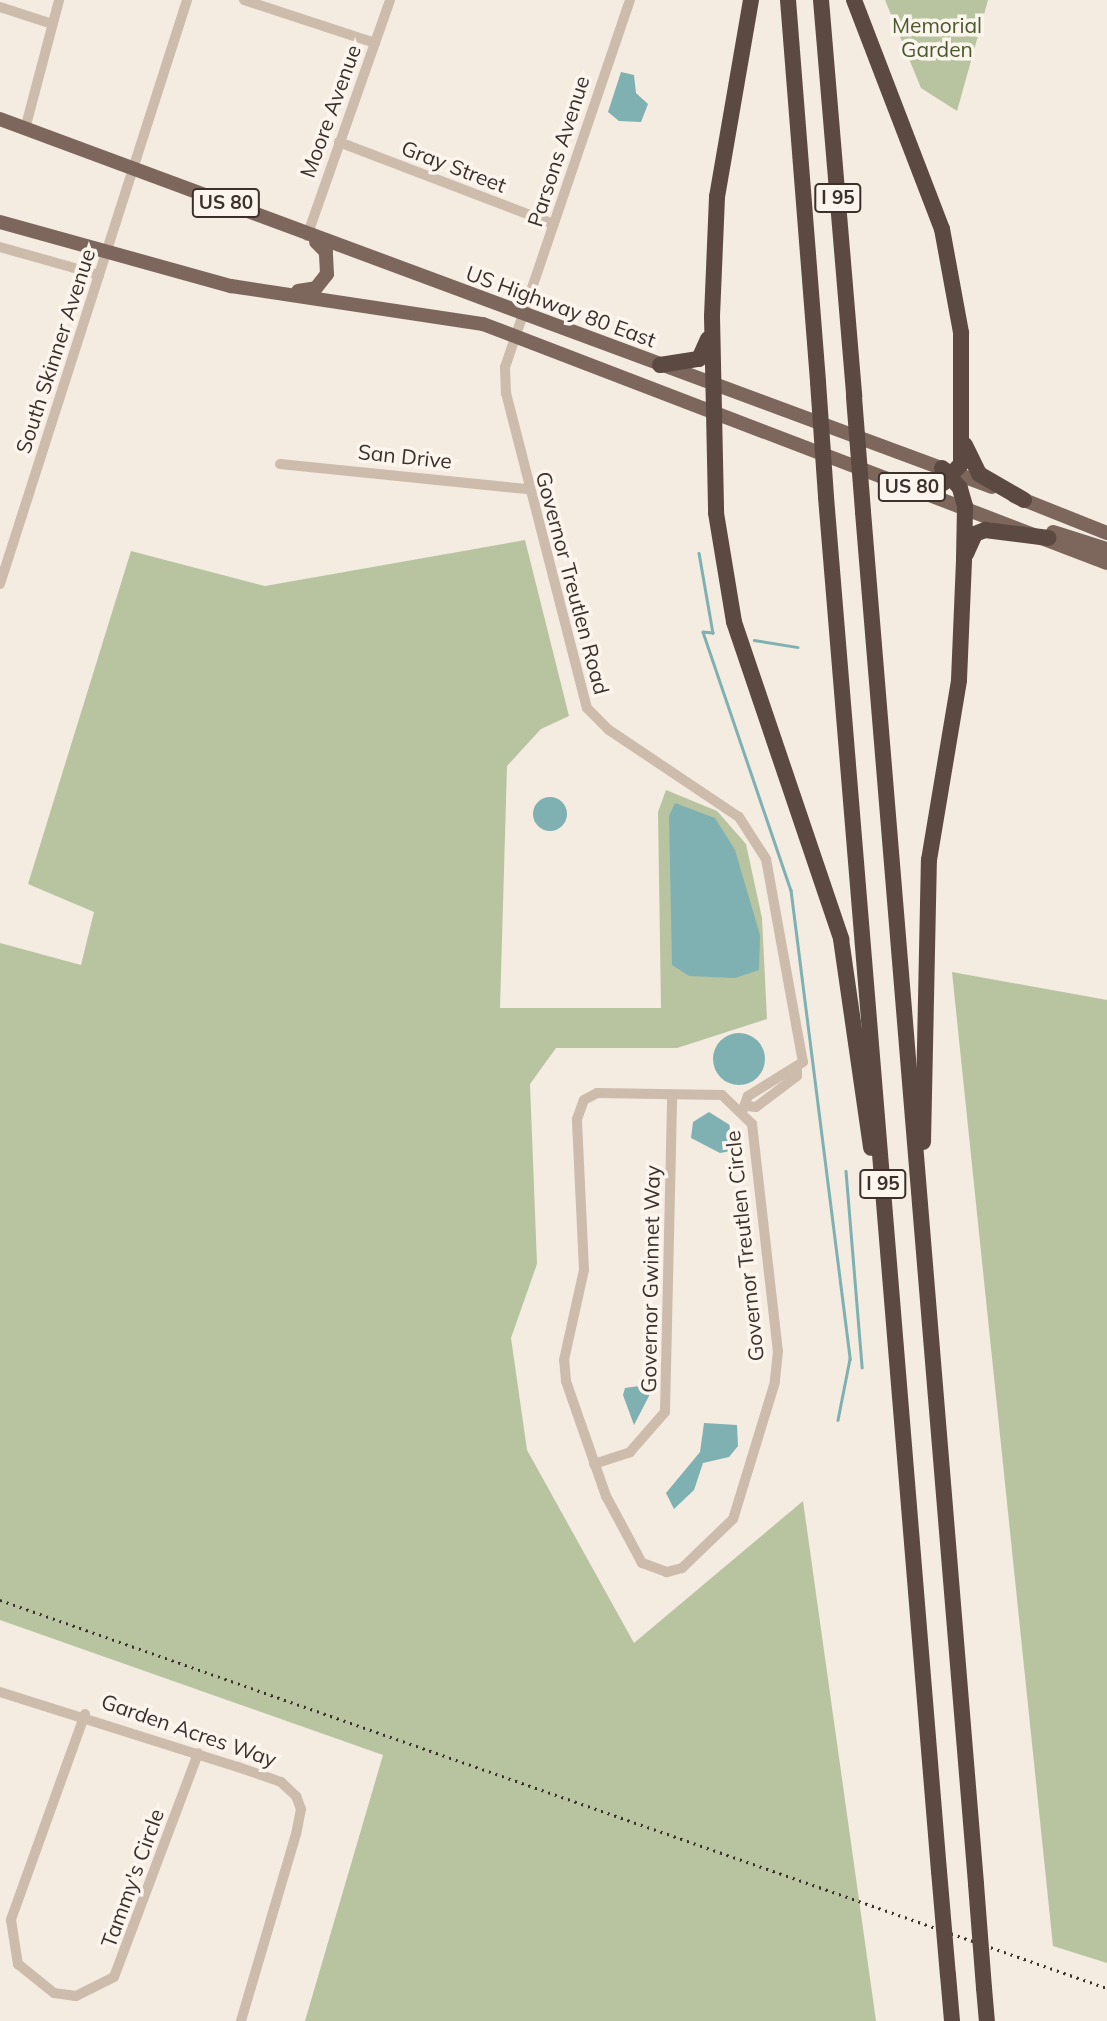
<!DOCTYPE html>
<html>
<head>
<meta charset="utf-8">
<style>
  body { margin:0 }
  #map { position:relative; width:1107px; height:2021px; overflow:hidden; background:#f4ebe1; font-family:Mulish,sans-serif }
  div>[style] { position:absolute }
  .green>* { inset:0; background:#b8c4a0 }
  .water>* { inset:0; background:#7fb0b2 }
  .round { border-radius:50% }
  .stream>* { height:2.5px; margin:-1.25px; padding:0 1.25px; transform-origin:1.25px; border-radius:1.25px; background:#7fb0b2 }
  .minor>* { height:10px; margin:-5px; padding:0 5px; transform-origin:5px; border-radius:5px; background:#cdbbac }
  .major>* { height:14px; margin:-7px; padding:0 7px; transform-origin:7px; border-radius:7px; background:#7d675c }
  .highway>* { height:16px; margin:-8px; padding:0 8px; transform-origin:8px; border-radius:8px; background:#5c4a42 }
  .rail>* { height:2.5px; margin-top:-1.25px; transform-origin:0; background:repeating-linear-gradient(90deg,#3b302b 0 2px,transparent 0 7px) }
  .highway-bridge>* { height:16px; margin:-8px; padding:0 8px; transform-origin:8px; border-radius:8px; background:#5c4a42 }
  span { translate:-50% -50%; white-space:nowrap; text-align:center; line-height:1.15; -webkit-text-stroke:7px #fbf5ee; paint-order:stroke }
  .shield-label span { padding:2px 5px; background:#fbf5ee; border:2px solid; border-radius:5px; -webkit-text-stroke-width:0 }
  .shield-label { font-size:19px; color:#3b302b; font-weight:700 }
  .park-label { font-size:21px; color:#4a5a2e }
  .street-label { font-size:21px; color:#3b302b }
</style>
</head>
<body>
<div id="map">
  <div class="green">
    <i style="clip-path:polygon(885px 0,988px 0,957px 111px,921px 88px)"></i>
    <i style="clip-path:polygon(525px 540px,569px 716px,541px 729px,507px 766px,500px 1008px,661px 1008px,658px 812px,666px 790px,717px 811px,746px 844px,762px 918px,767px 1019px,677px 1048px,556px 1048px,530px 1084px,537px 1264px,511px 1338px,527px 1450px,634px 1643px,803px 1501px,876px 2021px,305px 2021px,383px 1755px,0 1620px,0 943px,81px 965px,94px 912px,28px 884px,131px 551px,265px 586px)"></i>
    <i style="clip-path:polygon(952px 972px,1107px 1000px,1107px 1963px,1053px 1946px)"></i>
  </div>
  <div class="water">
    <i style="clip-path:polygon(621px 72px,634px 75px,636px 93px,648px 104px,641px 122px,619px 121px,608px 112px)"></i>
    <i class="round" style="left:533px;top:797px;width:34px;height:34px"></i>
    <i style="clip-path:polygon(675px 803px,715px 818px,735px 850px,760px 935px,759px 970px,735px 978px,689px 976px,672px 965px,669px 816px)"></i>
    <i class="round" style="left:713px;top:1033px;width:52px;height:52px"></i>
    <i style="clip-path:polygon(709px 1112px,733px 1127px,731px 1151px,720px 1153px,691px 1138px,693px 1122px)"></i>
    <i style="clip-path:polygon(639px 1386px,650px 1394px,634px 1425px,623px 1395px,625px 1388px)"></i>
    <i style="clip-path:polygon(704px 1423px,737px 1425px,738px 1446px,729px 1457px,703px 1463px,694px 1490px,674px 1509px,666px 1493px,700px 1452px)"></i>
  </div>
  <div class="stream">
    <i style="left:699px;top:553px;width:81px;rotate:80.1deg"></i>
    <i style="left:713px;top:633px;width:10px;rotate:-174deg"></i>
    <i style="left:703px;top:632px;width:273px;rotate:71.2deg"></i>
    <i style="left:791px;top:890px;width:473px;rotate:82.8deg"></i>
    <i style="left:850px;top:1359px;width:62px;rotate:101.1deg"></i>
    <i style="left:754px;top:640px;width:44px;rotate:9.2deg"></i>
    <i style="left:846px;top:1171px;width:197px;rotate:85.3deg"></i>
  </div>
  <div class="minor">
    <i style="left:244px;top:0;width:138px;rotate:18.2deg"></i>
    <i style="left:630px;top:0;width:388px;rotate:108.8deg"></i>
    <i style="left:505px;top:367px;width:26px;rotate:88deg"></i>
    <i style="left:506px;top:393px;width:325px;rotate:75.6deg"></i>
    <i style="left:587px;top:708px;width:31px;rotate:45deg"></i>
    <i style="left:609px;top:730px;width:156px;rotate:33.8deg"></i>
    <i style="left:739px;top:817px;width:50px;rotate:57.3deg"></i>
    <i style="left:766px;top:859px;width:206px;rotate:79.7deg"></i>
    <i style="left:803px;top:1062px;width:65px;rotate:148.3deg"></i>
    <i style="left:748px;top:1096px;width:14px;rotate:111deg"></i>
    <i style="left:0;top:7px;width:55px;rotate:18.1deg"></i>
    <i style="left:25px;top:129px;width:133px;rotate:-75.2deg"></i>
    <i style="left:339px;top:142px;width:230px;rotate:20.9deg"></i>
    <i style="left:307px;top:236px;width:250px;rotate:-70.6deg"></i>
    <i style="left:0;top:247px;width:103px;rotate:15.8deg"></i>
    <i style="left:280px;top:464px;width:248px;rotate:5.8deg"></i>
    <i style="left:0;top:584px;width:613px;rotate:-72.24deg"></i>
    <i style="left:597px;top:1093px;width:125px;rotate:0.9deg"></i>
    <i style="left:722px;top:1095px;width:42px;rotate:44deg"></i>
    <i style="left:752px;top:1124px;width:228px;rotate:83.5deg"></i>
    <i style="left:778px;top:1351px;width:31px;rotate:96deg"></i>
    <i style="left:775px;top:1382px;width:143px;rotate:107deg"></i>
    <i style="left:733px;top:1519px;width:71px;rotate:136.1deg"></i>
    <i style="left:682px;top:1568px;width:16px;rotate:165deg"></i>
    <i style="left:667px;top:1572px;width:27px;rotate:-160deg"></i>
    <i style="left:642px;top:1563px;width:76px;rotate:-118.2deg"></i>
    <i style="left:606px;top:1496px;width:122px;rotate:-109.2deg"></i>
    <i style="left:566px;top:1381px;width:21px;rotate:-95deg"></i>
    <i style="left:564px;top:1360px;width:92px;rotate:-77.5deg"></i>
    <i style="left:584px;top:1270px;width:151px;rotate:-92.7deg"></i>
    <i style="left:577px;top:1119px;width:20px;rotate:-70deg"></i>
    <i style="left:584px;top:1100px;width:15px;rotate:-28deg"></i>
    <i style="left:747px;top:1106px;width:9px;rotate:6deg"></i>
    <i style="left:756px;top:1107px;width:51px;rotate:-37.1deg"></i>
    <i style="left:797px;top:1076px;width:10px;rotate:-90deg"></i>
    <i style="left:594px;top:1464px;width:38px;rotate:-18deg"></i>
    <i style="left:630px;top:1452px;width:53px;rotate:-48.8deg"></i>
    <i style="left:665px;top:1412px;width:316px;rotate:-88.7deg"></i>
    <i style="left:0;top:1692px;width:250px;rotate:17.5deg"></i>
    <i style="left:238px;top:1767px;width:46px;rotate:19.2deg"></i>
    <i style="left:281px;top:1782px;width:21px;rotate:43deg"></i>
    <i style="left:296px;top:1796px;width:14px;rotate:69deg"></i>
    <i style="left:301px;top:1809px;width:25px;rotate:101deg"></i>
    <i style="left:296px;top:1834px;width:195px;rotate:106.4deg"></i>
    <i style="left:85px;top:1714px;width:219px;rotate:109.8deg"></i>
    <i style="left:11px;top:1920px;width:45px;rotate:81deg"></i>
    <i style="left:18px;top:1964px;width:46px;rotate:38.9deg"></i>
    <i style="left:54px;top:1993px;width:22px;rotate:8deg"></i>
    <i style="left:76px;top:1996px;width:42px;rotate:-26.6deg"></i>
    <i style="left:114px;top:1977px;width:239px;rotate:-69.4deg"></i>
  </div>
  <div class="major">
    <i style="left:0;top:119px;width:1058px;rotate:20.35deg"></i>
    <i style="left:0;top:222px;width:240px;rotate:15.5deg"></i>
    <i style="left:231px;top:286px;width:255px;rotate:8.6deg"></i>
    <i style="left:483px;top:324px;width:668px;rotate:20.96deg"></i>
    <i style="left:298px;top:291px;width:18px;rotate:-9deg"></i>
    <i style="left:316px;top:288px;width:18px;rotate:-52deg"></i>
    <i style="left:327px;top:274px;width:22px;rotate:-93deg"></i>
    <i style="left:326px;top:252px;width:14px;rotate:-135deg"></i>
    <i style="left:1014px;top:496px;width:100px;rotate:21.7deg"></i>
    <i style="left:1053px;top:532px;width:57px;rotate:17.5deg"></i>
  </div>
  <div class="highway">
    <i style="left:751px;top:0;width:200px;rotate:99.8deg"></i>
    <i style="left:717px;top:197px;width:119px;rotate:92.4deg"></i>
    <i style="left:712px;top:316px;width:197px;rotate:88.8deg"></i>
    <i style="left:716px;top:513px;width:110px;rotate:80.6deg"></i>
    <i style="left:734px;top:622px;width:335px;rotate:71.3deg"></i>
    <i style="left:841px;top:939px;width:211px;rotate:81.8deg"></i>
    <i style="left:788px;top:0;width:383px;rotate:85.5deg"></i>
    <i style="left:821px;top:0;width:398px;rotate:85.2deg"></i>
    <i style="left:854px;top:0;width:245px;rotate:69deg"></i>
    <i style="left:942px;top:229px;width:106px;rotate:79.6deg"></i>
    <i style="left:961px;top:333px;width:131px;rotate:90deg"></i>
    <i style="left:961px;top:464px;width:26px;rotate:133deg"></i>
    <i style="left:943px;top:483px;width:31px;rotate:173deg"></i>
    <i style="left:660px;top:365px;width:39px;rotate:-9deg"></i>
    <i style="left:699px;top:359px;width:22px;rotate:-66deg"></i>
    <i style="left:965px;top:445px;width:32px;rotate:64deg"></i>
    <i style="left:979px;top:474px;width:52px;rotate:30deg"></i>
    <i style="left:826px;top:497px;width:1379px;rotate:85.3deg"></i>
    <i style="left:863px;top:512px;width:1377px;rotate:85.29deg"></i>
    <i style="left:966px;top:554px;width:22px;rotate:-66deg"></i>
    <i style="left:975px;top:534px;width:11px;rotate:-22deg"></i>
    <i style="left:985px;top:530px;width:64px;rotate:7.2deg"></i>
    <i style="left:923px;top:1142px;width:282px;rotate:-88.8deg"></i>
    <i style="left:929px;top:860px;width:182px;rotate:-80.5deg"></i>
    <i style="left:959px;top:680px;width:121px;rotate:-87.6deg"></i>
    <i style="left:964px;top:559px;width:53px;rotate:-88.9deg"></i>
    <i style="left:965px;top:506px;width:19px;rotate:-106deg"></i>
    <i style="left:960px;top:488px;width:27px;rotate:-132deg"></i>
    <i style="left:948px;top:1975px;width:46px;rotate:85deg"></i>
    <i style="left:984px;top:1988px;width:33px;rotate:85deg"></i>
  </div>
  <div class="rail">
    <i style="left:0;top:1600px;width:1173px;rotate:19.32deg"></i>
  </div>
  <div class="highway-bridge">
    <i style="left:818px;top:382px;width:115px;rotate:86deg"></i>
    <i style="left:854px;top:397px;width:115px;rotate:85.5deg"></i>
    <i style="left:939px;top:1871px;width:104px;rotate:85.1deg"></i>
    <i style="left:976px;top:1884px;width:104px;rotate:85.6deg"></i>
  </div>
  <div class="shield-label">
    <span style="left:838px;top:198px">I 95</span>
    <span style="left:226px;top:203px">US 80</span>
    <span style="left:912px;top:487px">US 80</span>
    <span style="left:883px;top:1184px">I 95</span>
  </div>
  <div class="park-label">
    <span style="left:937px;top:37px">Memorial<br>Garden</span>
  </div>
  <div class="street-label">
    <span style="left:330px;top:111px;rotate:-70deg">Moore Avenue</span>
    <span style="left:558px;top:151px;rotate:-72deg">Parsons Avenue</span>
    <span style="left:454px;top:166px;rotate:21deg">Gray Street</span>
    <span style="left:561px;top:306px;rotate:20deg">US Highway 80 East</span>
    <span style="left:55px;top:351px;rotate:-72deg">South Skinner Avenue</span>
    <span style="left:405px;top:456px;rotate:6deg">San Drive</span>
    <span style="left:573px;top:583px;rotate:75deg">Governor Treutlen Road</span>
    <span style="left:744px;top:1246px;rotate:-96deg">Governor Treutlen Circle</span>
    <span style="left:650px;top:1279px;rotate:-89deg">Governor Gwinnet Way</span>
    <span style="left:189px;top:1730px;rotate:19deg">Garden Acres Way</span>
    <span style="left:132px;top:1878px;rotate:-70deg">Tammy's Circle</span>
  </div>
</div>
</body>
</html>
